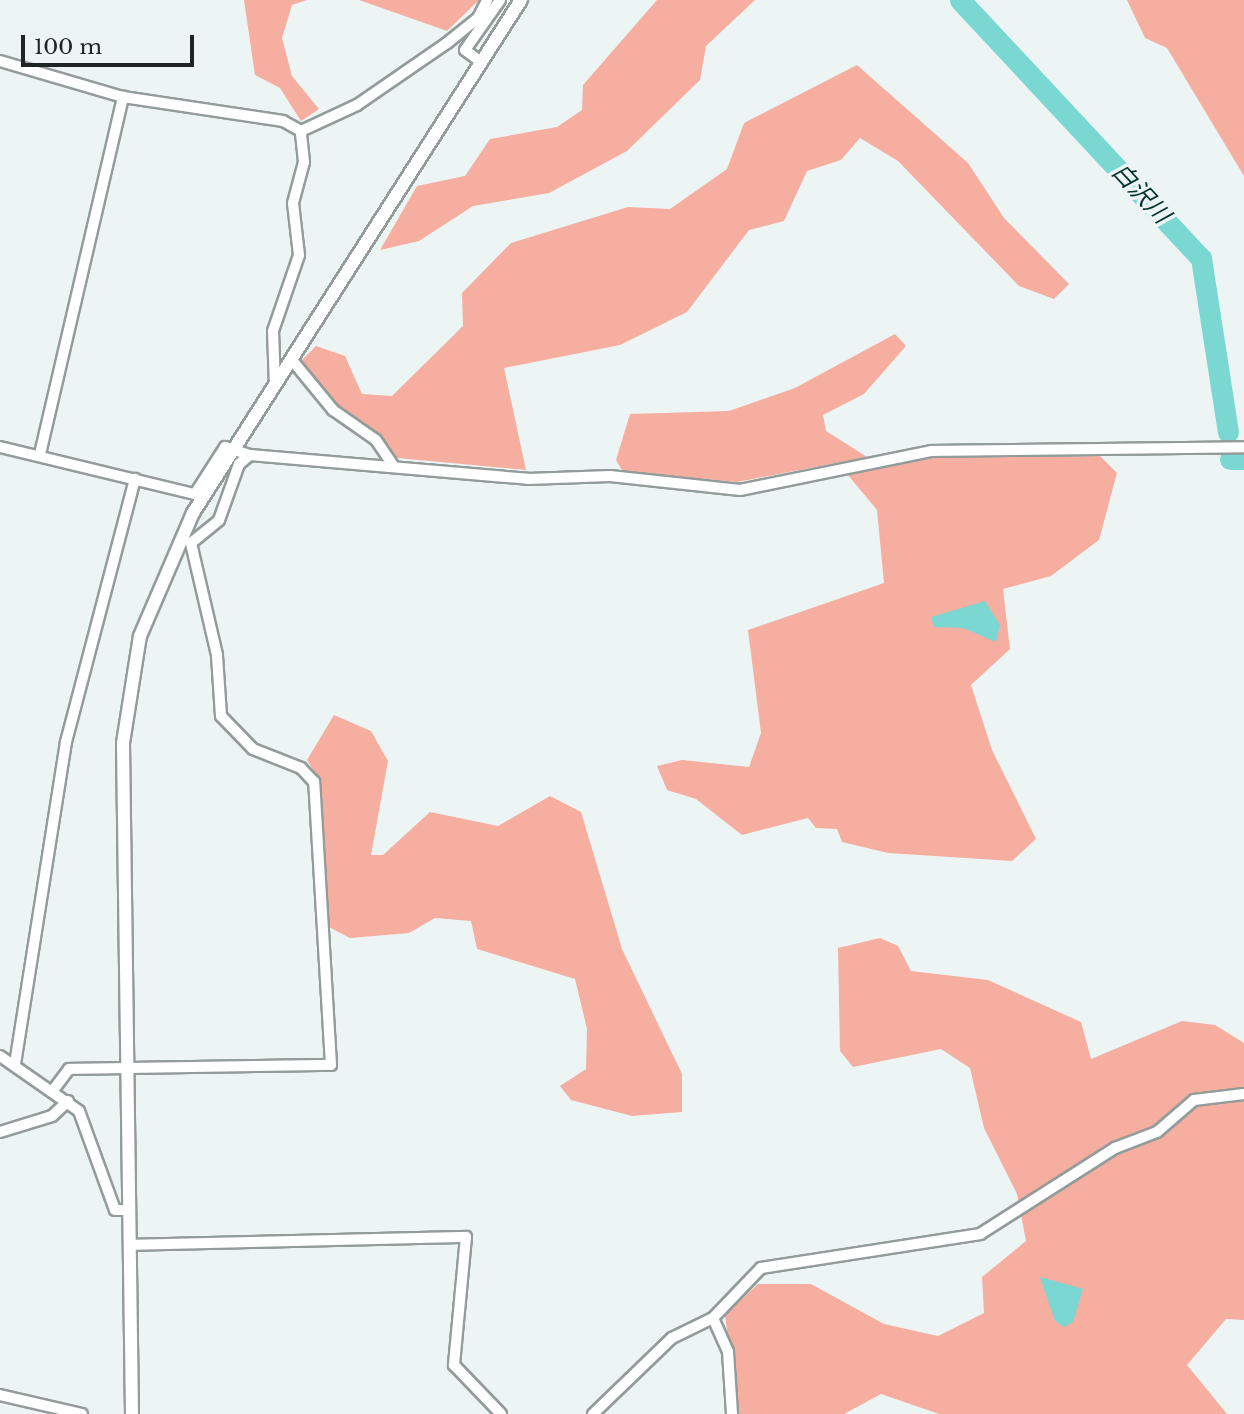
<!DOCTYPE html>
<html>
<head>
<meta charset="utf-8">
<style>
  body { margin:0 }
  #map { position:relative; width:1244px; height:1414px; overflow:hidden; background:#ecf5f4; font-family:"Libre Baskerville","Noto Sans JP",serif }
  div>[style] { position:absolute }
  .green>* { inset:0; background:#f6aea0 }
  .water>* { inset:0; background:#7ad7d1 }
  .river>* { height:21px; margin:-10.5px; padding:0 10.5px; transform-origin:10.5px; border-radius:10.5px; background:#7ad7d1 }
  .roads { filter:drop-shadow(2px 0 #939c9b) drop-shadow(-2px 0 #939c9b) drop-shadow(0 2px #939c9b) drop-shadow(0 -2px #939c9b) }
  .minor>* { height:10px; margin:-5px; padding:0 5px; transform-origin:5px; border-radius:5px; background:#fff }
  .tertiary>* { height:12px; margin:-6px; padding:0 6px; transform-origin:6px; border-radius:6px; background:#fff }
  span { translate:-50% -50%; white-space:nowrap; text-align:center; line-height:1.15; -webkit-text-stroke:7px #ecf5f4; paint-order:stroke }
  .water-label { font-size:24px; color:#02322f; font-style:italic }
  .scale { position:absolute; left:21px; top:35px; width:173px; height:32px; box-sizing:border-box; border:4px solid #212424; border-top:0; padding-left:9px; font-size:21px; line-height:24px; white-space:nowrap; color:#212424; -webkit-text-stroke:5px #ecf5f4; paint-order:stroke }
</style>
</head>
<body>
<div id="map">
  <div class="green">
    <i style="clip-path:polygon(244px 0,307px 0,292px 5px,282px 38px,292px 76px,319px 109px,301px 121px,280px 88px,255px 75px)"></i>
    <i style="clip-path:polygon(359px 0,479px 0,447px 31px)"></i>
    <i style="clip-path:polygon(657px 0,755px 0,706px 46px,700px 80px,627px 151px,549px 193px,473px 206px,419px 241px,380px 250px,417px 186px,465px 176px,490px 139px,557px 127px,582px 110px,583px 85px)"></i>
    <i style="clip-path:polygon(1127px 0,1244px 0,1244px 176px,1167px 48px,1145px 38px)"></i>
    <i style="clip-path:polygon(857px 65px,968px 163px,1004px 218px,1069px 284px,1054px 299px,1019px 286px,898px 161px,860px 138px,841px 160px,807px 171px,784px 221px,749px 230px,687px 312px,620px 345px,504px 368px,526px 470px,397px 458px,380px 435px,337px 408px,302px 360px,316px 346px,345px 356px,362px 394px,392px 396px,463px 326px,462px 293px,511px 243px,628px 207px,670px 209px,727px 169px,744px 123px)"></i>
    <i style="clip-path:polygon(895px 334px,906px 346px,864px 394px,823px 415px,826px 431px,867px 457px,737px 482px,623px 472px,616px 460px,630px 414px,729px 411px,795px 388px)"></i>
    <i style="clip-path:polygon(1100px 456px,1117px 473px,1099px 540px,1051px 576px,1003px 589px,1010px 649px,971px 685px,992px 750px,1036px 839px,1012px 861px,888px 853px,842px 842px,837px 829px,816px 828px,808px 818px,742px 835px,696px 799px,667px 790px,657px 766px,682px 760px,749px 767px,761px 733px,748px 630px,884px 583px,877px 510px,848px 475px,925px 458px)"></i>
    <i style="clip-path:polygon(334px 715px,371px 731px,388px 761px,371px 855px,383px 855px,430px 812px,498px 826px,550px 796px,581px 812px,622px 949px,682px 1074px,682px 1112px,632px 1116px,571px 1100px,560px 1086px,586px 1069px,587px 1029px,575px 979px,477px 949px,471px 921px,435px 918px,409px 933px,350px 938px,325px 925px,319px 780px,307px 760px)"></i>
    <i style="clip-path:polygon(880px 938px,898px 946px,911px 971px,988px 980px,1081px 1022px,1091px 1059px,1182px 1021px,1215px 1025px,1244px 1043px,1244px 1320px,1226px 1319px,1187px 1365px,1227px 1414px,939px 1414px,881px 1394px,844px 1414px,738px 1414px,725px 1315px,758px 1284px,811px 1284px,884px 1324px,938px 1336px,984px 1313px,982px 1277px,1026px 1241px,1017px 1194px,984px 1128px,970px 1068px,941px 1049px,853px 1067px,840px 1051px,838px 948px)"></i>
  </div>
  <div class="water">
    <i style="clip-path:polygon(985px 601px,1000px 625px,996px 642px,963px 628px,934px 627px,931px 617px)"></i>
    <i style="clip-path:polygon(1040px 1277px,1083px 1289px,1073px 1322px,1064px 1327px,1055px 1321px)"></i>
  </div>
  <div class="river">
    <i style="left:960px;top:0;width:353px;rotate:47deg"></i>
    <i style="left:1201px;top:258px;width:176px;rotate:81.2deg"></i>
    <i style="left:1230px;top:459px;width:14px"></i>
  </div>
  <div class="roads">
    <div class="minor">
      <i style="left:0;top:61px;width:128px;rotate:16.3deg"></i>
      <i style="left:123px;top:97px;width:162px;rotate:8.5deg"></i>
      <i style="left:283px;top:121px;width:21px;rotate:29deg"></i>
      <i style="left:481px;top:62px;width:20px;rotate:-143deg"></i>
      <i style="left:465px;top:50px;width:61px;rotate:-55deg"></i>
      <i style="left:301px;top:131px;width:62px;rotate:-24.9deg"></i>
      <i style="left:357px;top:105px;width:109px;rotate:-34.6deg"></i>
      <i style="left:447px;top:43px;width:40px;rotate:-39deg"></i>
      <i style="left:478px;top:18px;width:20px;rotate:-63deg"></i>
      <i style="left:292px;top:360px;width:65px;rotate:50.6deg"></i>
      <i style="left:333px;top:410px;width:52px;rotate:34.9deg"></i>
      <i style="left:376px;top:440px;width:29px;rotate:56deg"></i>
      <i style="left:275px;top:386px;width:55px;rotate:-92.1deg"></i>
      <i style="left:273px;top:331px;width:80px;rotate:-71.1deg"></i>
      <i style="left:299px;top:255px;width:52px;rotate:-96.6deg"></i>
      <i style="left:293px;top:203px;width:42px;rotate:-75deg"></i>
      <i style="left:304px;top:162px;width:31px;rotate:-96deg"></i>
      <i style="left:0;top:447px;width:201px;rotate:13.6deg"></i>
      <i style="left:195px;top:494px;width:56px;rotate:-57.4deg"></i>
      <i style="left:225px;top:447px;width:26px;rotate:18deg"></i>
      <i style="left:250px;top:455px;width:279px;rotate:4.9deg"></i>
      <i style="left:528px;top:479px;width:82px;rotate:-2.1deg"></i>
      <i style="left:610px;top:476px;width:131px;rotate:6.1deg"></i>
      <i style="left:740px;top:490px;width:196px;rotate:-11.5deg"></i>
      <i style="left:932px;top:451px;width:312px;rotate:-0.7deg"></i>
      <i style="left:40px;top:454px;width:367px;rotate:-76.9deg"></i>
      <i style="left:0;top:1056px;width:96px;rotate:34.8deg"></i>
      <i style="left:79px;top:1111px;width:105px;rotate:70deg"></i>
      <i style="left:115px;top:1210px;width:15px"></i>
      <i style="left:15px;top:1064px;width:326px;rotate:-81deg"></i>
      <i style="left:66px;top:742px;width:272px;rotate:-75.3deg"></i>
      <i style="left:54px;top:1089px;width:25px;rotate:-53deg"></i>
      <i style="left:69px;top:1069px;width:262px;rotate:-0.9deg"></i>
      <i style="left:331px;top:1065px;width:284px;rotate:-93.4deg"></i>
      <i style="left:314px;top:782px;width:19px;rotate:-133deg"></i>
      <i style="left:301px;top:768px;width:52px;rotate:-158.4deg"></i>
      <i style="left:253px;top:749px;width:46px;rotate:-134.1deg"></i>
      <i style="left:221px;top:716px;width:61px;rotate:-93.8deg"></i>
      <i style="left:217px;top:655px;width:115px;rotate:-103.1deg"></i>
      <i style="left:191px;top:543px;width:36px;rotate:-39deg"></i>
      <i style="left:219px;top:520px;width:59px;rotate:-70.3deg"></i>
      <i style="left:239px;top:464px;width:14px;rotate:-39deg"></i>
      <i style="left:0;top:1132px;width:54px;rotate:-17.1deg"></i>
      <i style="left:52px;top:1116px;width:22px;rotate:-43deg"></i>
      <i style="left:130px;top:1245px;width:336px;rotate:-1.4deg"></i>
      <i style="left:466px;top:1237px;width:129px;rotate:95.4deg"></i>
      <i style="left:454px;top:1365px;width:68px;rotate:46.2deg"></i>
      <i style="left:713px;top:1318px;width:37px;rotate:66deg"></i>
      <i style="left:728px;top:1352px;width:62px;rotate:86.3deg"></i>
      <i style="left:0;top:1395px;width:84px;rotate:13deg"></i>
      <i style="left:593px;top:1414px;width:110px;rotate:-43.9deg"></i>
      <i style="left:672px;top:1338px;width:46px;rotate:-26deg"></i>
      <i style="left:713px;top:1318px;width:69px;rotate:-46.2deg"></i>
      <i style="left:761px;top:1268px;width:222px;rotate:-8.8deg"></i>
      <i style="left:980px;top:1234px;width:160px;rotate:-32.5deg"></i>
      <i style="left:1115px;top:1148px;width:45px;rotate:-20.9deg"></i>
      <i style="left:1157px;top:1132px;width:49px;rotate:-40.9deg"></i>
      <i style="left:1194px;top:1100px;width:50px;rotate:-6.8deg"></i>
    </div>
    <div class="tertiary">
      <i style="left:132px;top:1414px;width:671px;rotate:-90.77deg"></i>
      <i style="left:123px;top:743px;width:108px;rotate:-81deg"></i>
      <i style="left:140px;top:636px;width:134px;rotate:-66.7deg"></i>
      <i style="left:193px;top:513px;width:609px;rotate:-57.41deg"></i>
    </div>
  </div>
  <div class="water-label">
    <span style="left:1141px;top:193px;rotate:47deg">白沢川</span>
  </div>
  <div class="scale">100 m</div>
</div>
</body>
</html>
